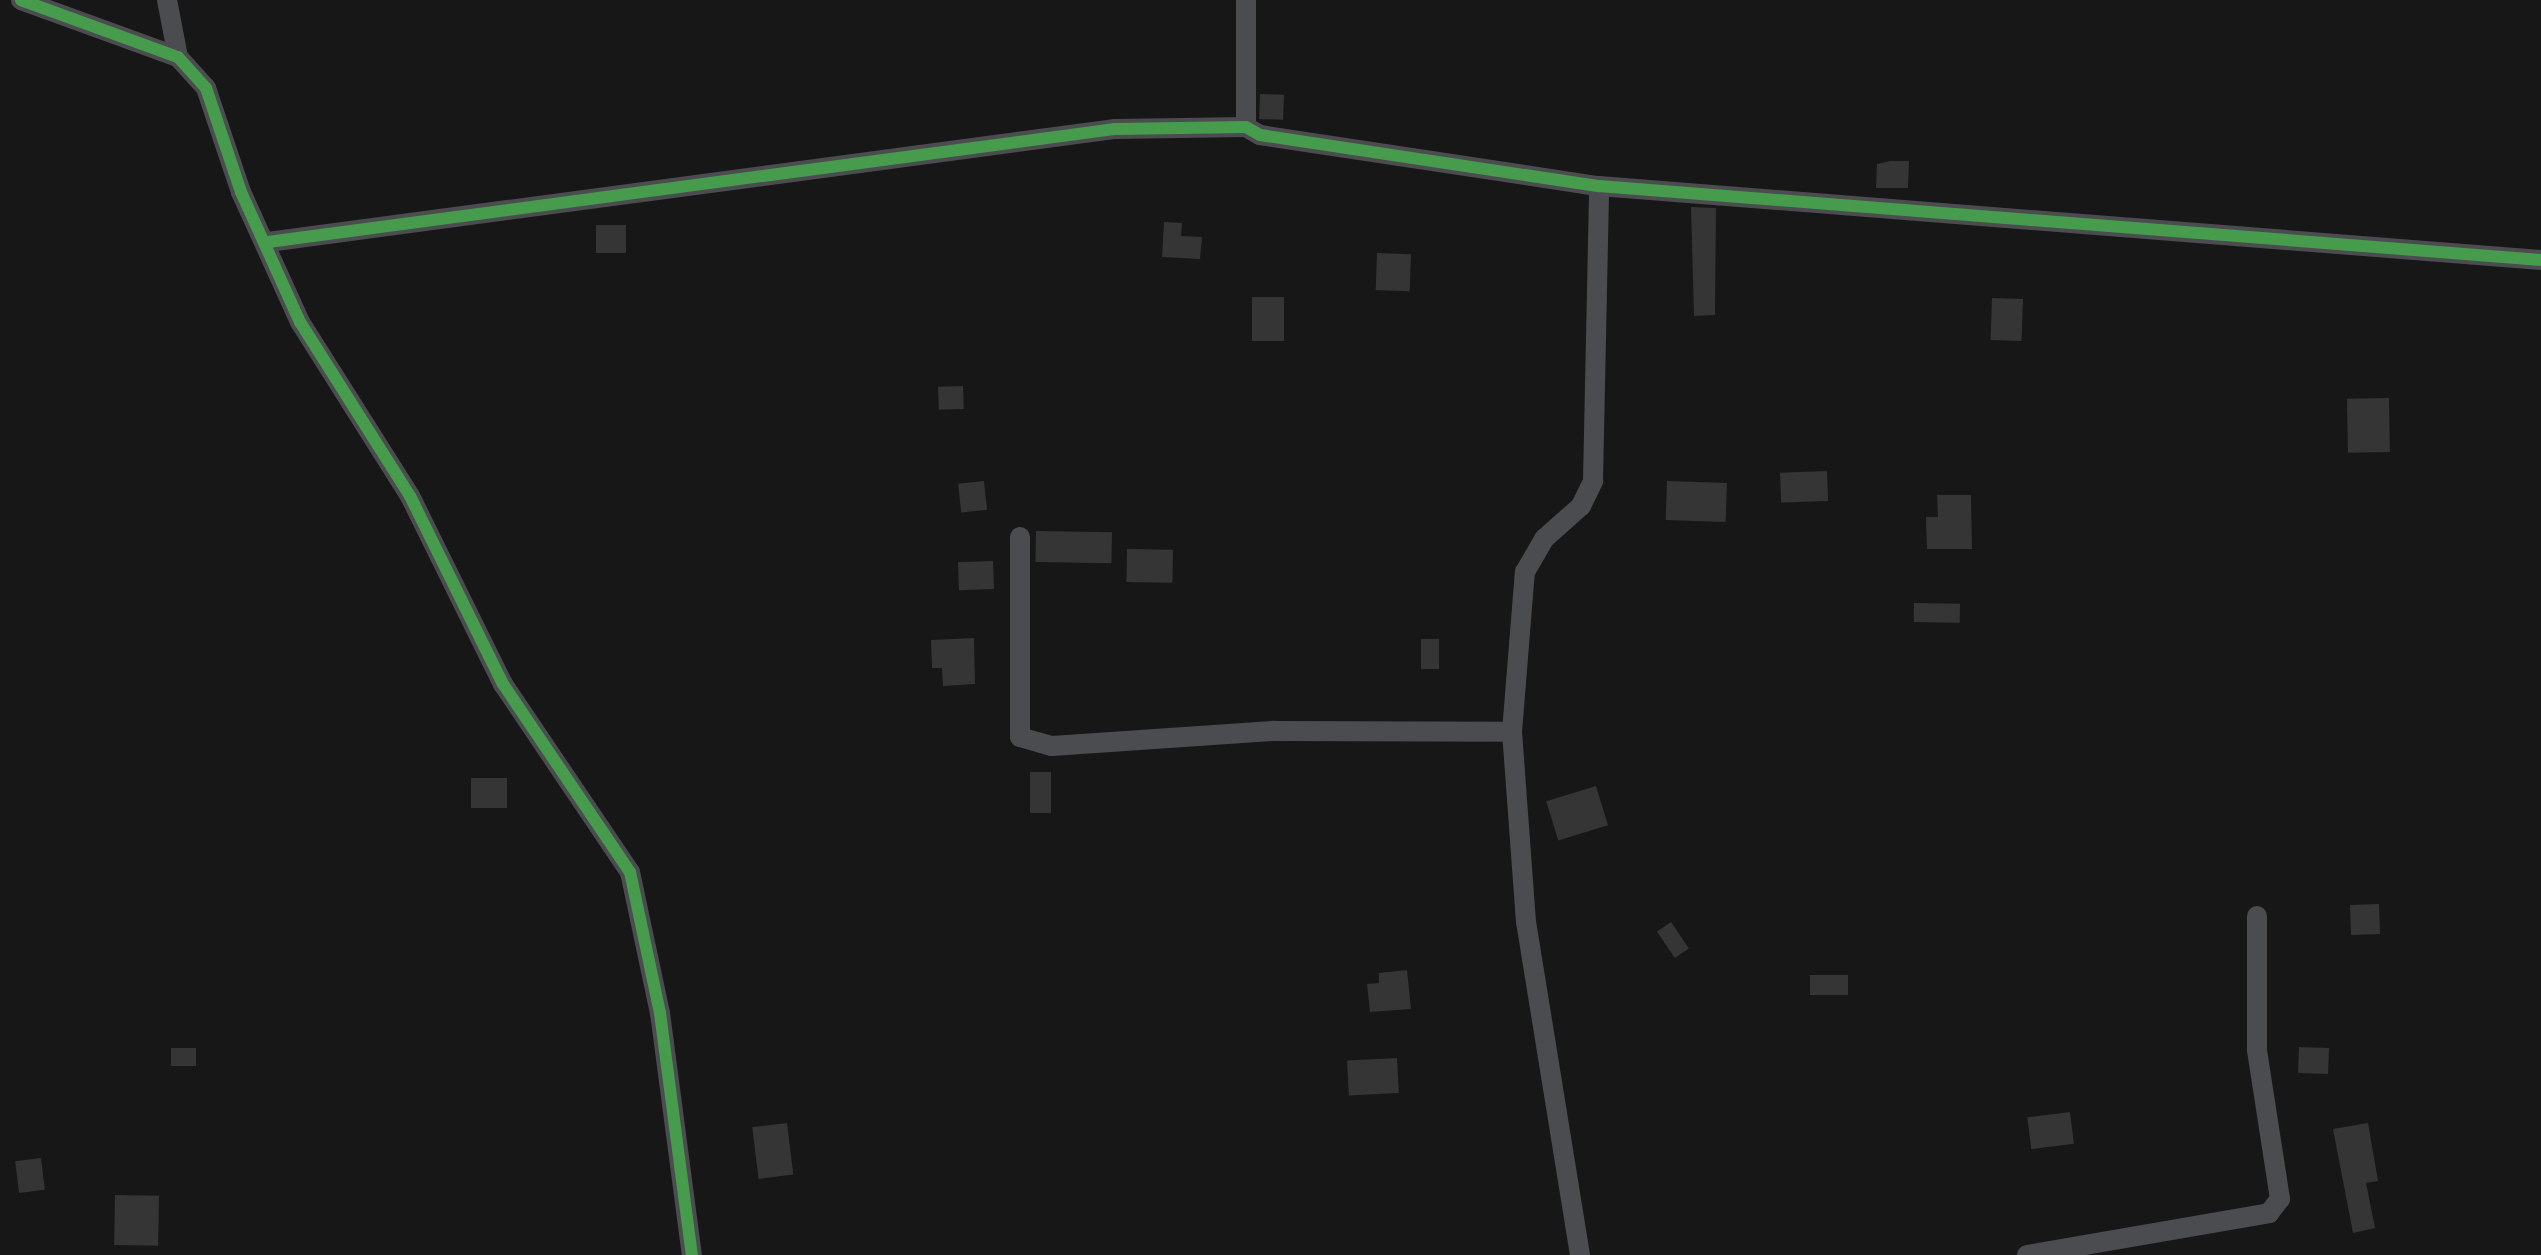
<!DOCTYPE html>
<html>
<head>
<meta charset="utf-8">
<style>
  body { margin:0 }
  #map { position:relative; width:2541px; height:1255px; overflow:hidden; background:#171717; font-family:Signika,sans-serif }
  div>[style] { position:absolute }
  .building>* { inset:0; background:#353536; transform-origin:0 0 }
  .street>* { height:20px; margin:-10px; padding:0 10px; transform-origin:10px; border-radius:10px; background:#4b4c50 }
  .cycleway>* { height:12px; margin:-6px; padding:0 6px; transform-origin:6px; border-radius:6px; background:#469c4c }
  span { translate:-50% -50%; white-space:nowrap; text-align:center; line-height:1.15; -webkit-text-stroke:6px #111113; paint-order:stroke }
</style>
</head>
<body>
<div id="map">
  <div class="building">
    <i style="left:1260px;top:94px;width:24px;height:25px;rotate:2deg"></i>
    <i style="clip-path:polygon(1890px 161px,1909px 161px,1908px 188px,1876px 188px,1877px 164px)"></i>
    <i style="clip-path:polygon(1691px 207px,1716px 208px,1715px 315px,1694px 316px)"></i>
    <i style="clip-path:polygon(1164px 222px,1182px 223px,1181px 236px,1202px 237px,1200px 259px,1162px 257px)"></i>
    <i style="left:596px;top:225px;width:30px;height:28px"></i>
    <i style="left:1377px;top:253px;width:34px;height:37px;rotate:2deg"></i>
    <i style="left:1252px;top:297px;width:32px;height:44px"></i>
    <i style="left:1992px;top:298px;width:31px;height:42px;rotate:2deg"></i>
    <i style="left:963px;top:386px;width:23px;height:25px;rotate:88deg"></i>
    <i style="left:2389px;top:398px;width:54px;height:42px;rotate:89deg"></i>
    <i style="left:1827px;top:471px;width:30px;height:47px;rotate:88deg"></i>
    <i style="left:984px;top:481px;width:29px;height:26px;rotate:84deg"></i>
    <i style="left:1667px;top:481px;width:60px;height:39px;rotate:2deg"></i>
    <i style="clip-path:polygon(1937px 495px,1971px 495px,1972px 549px,1927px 549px,1926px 517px,1938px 517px)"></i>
    <i style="left:1036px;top:531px;width:76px;height:31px;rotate:1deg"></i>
    <i style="left:1127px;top:549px;width:46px;height:33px;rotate:1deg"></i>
    <i style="left:993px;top:561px;width:28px;height:35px;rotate:88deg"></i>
    <i style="left:1914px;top:603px;width:46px;height:19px;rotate:1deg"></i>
    <i style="clip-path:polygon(974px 638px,975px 684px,943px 686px,942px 668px,932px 668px,931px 640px)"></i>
    <i style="left:1421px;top:639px;width:18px;height:30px"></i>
    <i style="left:1030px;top:772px;width:21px;height:41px"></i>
    <i style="left:471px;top:778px;width:36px;height:30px"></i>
    <i style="left:1596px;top:786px;width:41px;height:52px;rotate:73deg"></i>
    <i style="left:2379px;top:904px;width:30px;height:29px;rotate:88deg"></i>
    <i style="left:1671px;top:922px;width:32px;height:17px;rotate:56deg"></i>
    <i style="clip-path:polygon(1407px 970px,1411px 1009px,1370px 1012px,1367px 984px,1379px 983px,1379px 973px)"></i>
    <i style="left:1848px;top:975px;width:20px;height:38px;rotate:90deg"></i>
    <i style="left:2299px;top:1047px;width:30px;height:26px;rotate:2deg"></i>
    <i style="left:171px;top:1048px;width:25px;height:18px"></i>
    <i style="left:1397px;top:1058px;width:35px;height:50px;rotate:87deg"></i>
    <i style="left:2070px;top:1112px;width:32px;height:43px;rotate:83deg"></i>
    <i style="left:787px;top:1123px;width:52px;height:35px;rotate:83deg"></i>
    <i style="clip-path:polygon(2368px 1123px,2378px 1181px,2366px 1183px,2375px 1228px,2353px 1233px,2333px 1129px)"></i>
    <i style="left:41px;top:1158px;width:32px;height:26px;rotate:83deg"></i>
    <i style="left:115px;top:1195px;width:44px;height:50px;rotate:1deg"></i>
  </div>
  <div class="street">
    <i style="left:21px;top:0;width:167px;rotate:20deg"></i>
    <i style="left:178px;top:57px;width:42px;rotate:47.9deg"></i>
    <i style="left:206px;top:88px;width:110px;rotate:71.4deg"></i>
    <i style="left:241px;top:192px;width:143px;rotate:65.6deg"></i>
    <i style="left:300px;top:322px;width:206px;rotate:57.7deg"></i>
    <i style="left:410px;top:496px;width:210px;rotate:63.7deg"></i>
    <i style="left:503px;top:684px;width:227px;rotate:56deg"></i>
    <i style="left:630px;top:872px;width:144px;rotate:78deg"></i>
    <i style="left:660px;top:1013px;width:244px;rotate:82.5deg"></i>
    <i style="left:167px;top:0;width:58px;rotate:79.1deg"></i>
    <i style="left:1246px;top:0;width:127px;rotate:90deg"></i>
    <i style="left:268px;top:242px;width:855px;rotate:-7.6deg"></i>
    <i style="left:1115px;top:129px;width:131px;rotate:-0.9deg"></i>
    <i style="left:1246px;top:127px;width:16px;rotate:30deg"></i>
    <i style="left:1260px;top:135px;width:343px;rotate:8.6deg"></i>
    <i style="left:1599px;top:186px;width:945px;rotate:4.49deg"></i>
    <i style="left:1020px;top:537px;width:200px;rotate:90deg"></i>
    <i style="left:1020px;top:737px;width:33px;rotate:16deg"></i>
    <i style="left:1052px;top:746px;width:223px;rotate:-3.9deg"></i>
    <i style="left:1274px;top:731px;width:238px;rotate:0.2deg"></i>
    <i style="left:1580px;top:1255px;width:337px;rotate:-99.2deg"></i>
    <i style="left:1526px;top:922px;width:191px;rotate:-94.2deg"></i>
    <i style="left:1512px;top:732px;width:161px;rotate:-85.4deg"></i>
    <i style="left:1525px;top:572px;width:39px;rotate:-60deg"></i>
    <i style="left:1545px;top:538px;width:48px;rotate:-41.6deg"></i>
    <i style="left:1581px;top:506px;width:28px;rotate:-64deg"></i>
    <i style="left:1593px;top:481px;width:295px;rotate:-88.8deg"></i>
    <i style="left:2027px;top:1255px;width:246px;rotate:-9.8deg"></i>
    <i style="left:2269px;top:1213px;width:18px;rotate:-52deg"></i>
    <i style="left:2280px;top:1199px;width:151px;rotate:-98.8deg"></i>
    <i style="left:2257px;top:1050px;width:134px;rotate:-90deg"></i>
  </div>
  <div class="cycleway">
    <i style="left:21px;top:0;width:167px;rotate:20deg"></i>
    <i style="left:178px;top:57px;width:42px;rotate:47.9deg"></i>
    <i style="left:206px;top:88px;width:110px;rotate:71.4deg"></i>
    <i style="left:241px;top:192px;width:143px;rotate:65.6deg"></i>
    <i style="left:300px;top:322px;width:206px;rotate:57.7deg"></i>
    <i style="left:410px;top:496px;width:210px;rotate:63.7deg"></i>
    <i style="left:503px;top:684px;width:227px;rotate:56deg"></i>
    <i style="left:630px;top:872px;width:144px;rotate:78deg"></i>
    <i style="left:660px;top:1013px;width:244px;rotate:82.5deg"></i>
    <i style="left:268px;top:242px;width:855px;rotate:-7.6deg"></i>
    <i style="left:1115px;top:129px;width:131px;rotate:-0.9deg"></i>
    <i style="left:1246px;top:127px;width:16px;rotate:30deg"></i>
    <i style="left:1260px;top:135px;width:343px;rotate:8.6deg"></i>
    <i style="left:1599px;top:186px;width:945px;rotate:4.49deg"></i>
  </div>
</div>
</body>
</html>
